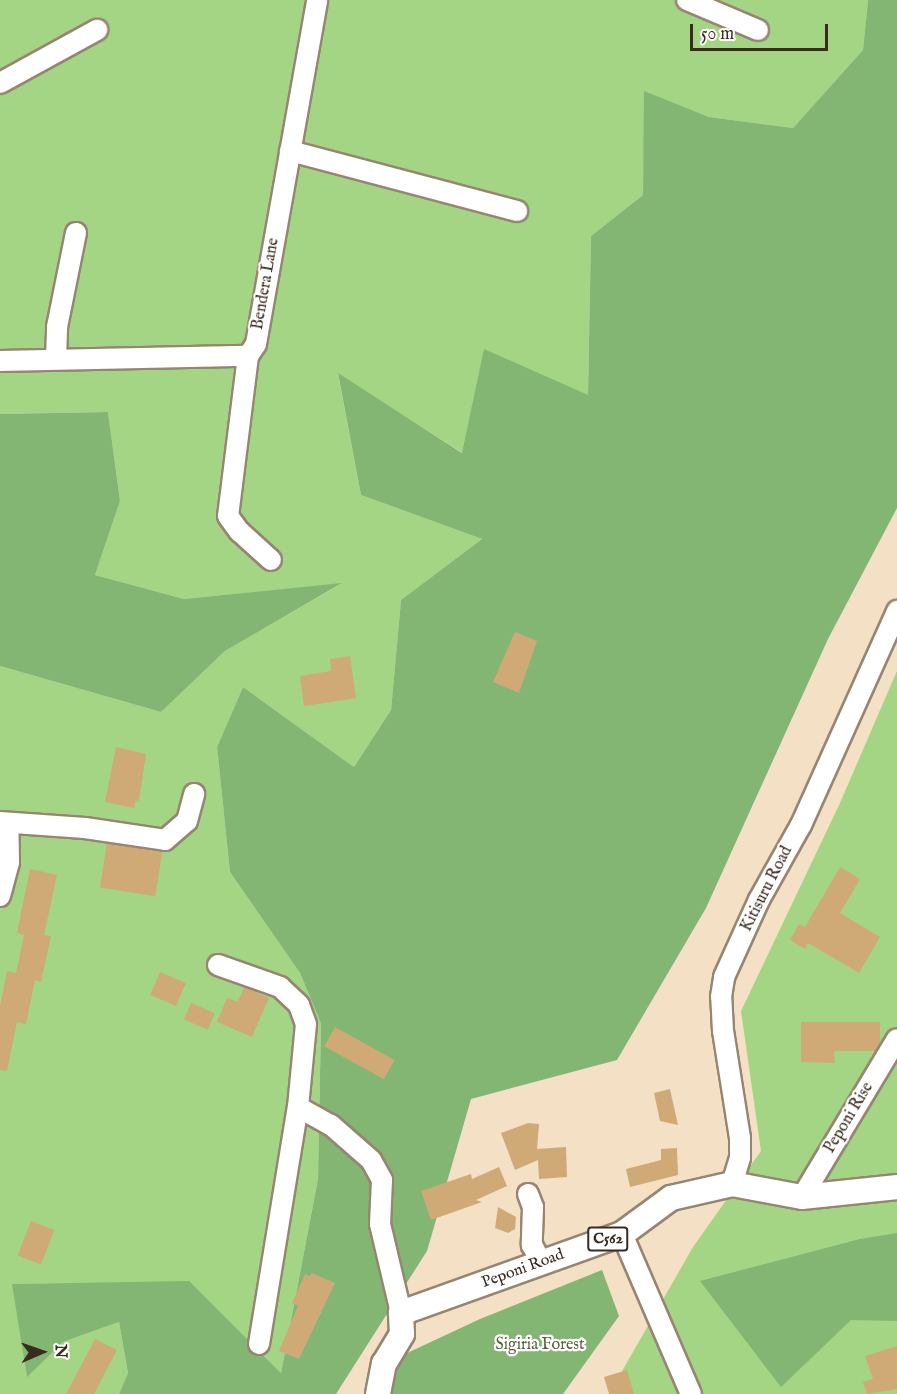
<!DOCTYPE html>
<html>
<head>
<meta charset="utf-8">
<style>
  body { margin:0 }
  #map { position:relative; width:897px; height:1394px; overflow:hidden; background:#f3e0c5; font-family:"IM FELL English",serif }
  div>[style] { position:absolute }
  .green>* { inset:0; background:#a3d584 }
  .forest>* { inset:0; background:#82b672 }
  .building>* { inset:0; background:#cfaa77; transform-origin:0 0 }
  .roads { filter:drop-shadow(2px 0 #978572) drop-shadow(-2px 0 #978572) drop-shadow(0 2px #978572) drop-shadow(0 -2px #978572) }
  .minor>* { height:20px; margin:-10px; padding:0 10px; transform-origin:10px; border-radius:10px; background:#fff }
  .major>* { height:24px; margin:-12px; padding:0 12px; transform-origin:12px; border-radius:12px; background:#fff }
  span { translate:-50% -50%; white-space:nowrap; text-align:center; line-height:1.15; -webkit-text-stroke:4.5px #fff; paint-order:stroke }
  .shield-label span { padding:2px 4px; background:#fff; border:2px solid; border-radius:4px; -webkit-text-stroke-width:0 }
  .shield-label { font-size:15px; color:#3b2a1e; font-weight:700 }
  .street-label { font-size:16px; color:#3b2a1e }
  .park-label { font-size:16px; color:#5a5d3d }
  .north { position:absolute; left:12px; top:1322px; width:60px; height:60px; -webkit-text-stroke:4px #fff; paint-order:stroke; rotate:88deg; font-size:16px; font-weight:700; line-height:24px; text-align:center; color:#3b2a1e }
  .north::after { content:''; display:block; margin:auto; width:21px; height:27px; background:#3b2a1e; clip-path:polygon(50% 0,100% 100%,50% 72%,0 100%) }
  .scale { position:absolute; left:690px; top:24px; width:138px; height:27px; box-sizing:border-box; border:3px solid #3b2a1e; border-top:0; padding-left:8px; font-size:18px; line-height:21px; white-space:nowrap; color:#3b2a1e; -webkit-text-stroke:4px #fff; paint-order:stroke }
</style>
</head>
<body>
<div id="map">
  <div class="green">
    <i style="clip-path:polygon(0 0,868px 0,863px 50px,793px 128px,709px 117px,645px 92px,643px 195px,591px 236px,588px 395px,463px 453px,338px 374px,361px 495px,482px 539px,401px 600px,391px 710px,354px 767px,243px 687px,217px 747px,230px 872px,300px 973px,321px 1022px,318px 1179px,281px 1373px,189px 1282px,13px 1284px,27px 1376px,63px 1342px,119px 1322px,128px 1373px,119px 1394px,0 1394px,0 666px,161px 712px,225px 651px,341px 584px,184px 599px,95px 575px,120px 501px,108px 412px,0 414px)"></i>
    <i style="clip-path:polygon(897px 671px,897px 1394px,609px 1394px,693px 1247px,761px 1151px,741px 1011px,840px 803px)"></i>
  </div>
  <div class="forest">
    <i style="clip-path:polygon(868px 0,897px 0,897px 508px,828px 639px,706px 908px,617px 1060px,471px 1099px,427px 1251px,336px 1394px,119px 1394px,128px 1373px,119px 1322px,63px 1342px,27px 1377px,12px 1284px,189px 1281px,281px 1373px,318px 1179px,321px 1023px,300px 973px,230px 872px,217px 747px,243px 687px,354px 767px,391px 710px,401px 600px,482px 539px,361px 495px,338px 373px,462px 453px,484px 349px,588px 395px,591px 236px,643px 195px,644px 91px,709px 117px,793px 128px,863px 50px)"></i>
    <i style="clip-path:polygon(108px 412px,120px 501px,95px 575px,184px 599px,342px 583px,225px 651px,161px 712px,0 666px,0 414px)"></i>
    <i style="clip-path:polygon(897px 1233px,897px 1321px,851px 1320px,781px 1387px,700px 1281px,860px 1239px)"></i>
    <i style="clip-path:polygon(602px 1270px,619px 1316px,563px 1394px,388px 1394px,403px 1355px,480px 1319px)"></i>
  </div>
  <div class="building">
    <i style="clip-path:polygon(515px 632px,537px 641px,519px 693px,493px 682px)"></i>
    <i style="clip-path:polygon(350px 656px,356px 698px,304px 706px,300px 676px,331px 671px,330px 659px)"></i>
    <i style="clip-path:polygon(116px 747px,146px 754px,139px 801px,136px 800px,134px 808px,105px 802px)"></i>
    <i style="left:107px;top:843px;width:56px;height:45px;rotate:9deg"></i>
    <i style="clip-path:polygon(840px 867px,860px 879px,840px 913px,880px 937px,859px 973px,808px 943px,805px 949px,790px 940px,799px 924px,805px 927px)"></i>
    <i style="clip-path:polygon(30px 869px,57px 875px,44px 935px,51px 936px,41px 982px,35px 980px,26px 1024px,17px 1022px,7px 1071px,0 1070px,0 1006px,7px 971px,16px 973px,24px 935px,17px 933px)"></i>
    <i style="left:160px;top:972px;width:28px;height:25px;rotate:23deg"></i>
    <i style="clip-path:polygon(244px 987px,269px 998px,252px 1037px,217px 1022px,227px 998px,238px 1002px)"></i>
    <i style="left:191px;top:1003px;width:26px;height:18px;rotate:23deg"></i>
    <i style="clip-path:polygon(801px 1022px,880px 1022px,880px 1044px,876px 1051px,834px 1051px,835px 1063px,801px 1062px)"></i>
    <i style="left:335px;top:1027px;width:68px;height:22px;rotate:29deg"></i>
    <i style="clip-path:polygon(670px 1089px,678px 1125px,660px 1121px,654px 1093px)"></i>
    <i style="clip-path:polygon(528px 1123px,539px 1124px,537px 1149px,566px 1147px,567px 1177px,539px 1179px,538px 1160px,515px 1170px,501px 1133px)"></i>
    <i style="clip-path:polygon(677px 1148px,678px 1175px,630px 1187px,626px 1169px,661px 1160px,661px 1149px)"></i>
    <i style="clip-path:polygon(499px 1167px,507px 1186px,476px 1200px,482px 1202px,431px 1220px,421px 1191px,471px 1174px,472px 1179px)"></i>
    <i style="clip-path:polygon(498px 1207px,516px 1217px,515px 1229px,508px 1233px,495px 1228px)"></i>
    <i style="left:31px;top:1221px;width:25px;height:37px;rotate:21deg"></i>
    <i style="clip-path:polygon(312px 1273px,335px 1283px,299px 1359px,279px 1351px,298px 1306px,292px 1303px,305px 1274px,310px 1276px)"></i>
    <i style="clip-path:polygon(95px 1339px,117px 1350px,94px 1394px,66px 1394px)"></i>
    <i style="clip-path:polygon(897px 1346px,897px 1389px,867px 1394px,863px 1382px,873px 1379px,865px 1356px)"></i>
    <i style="clip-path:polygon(627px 1370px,634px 1394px,609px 1394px,604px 1377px)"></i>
  </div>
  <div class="roads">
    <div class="minor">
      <i style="left:687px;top:0;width:77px;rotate:22.9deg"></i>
      <i style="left:0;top:83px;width:111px;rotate:-28.7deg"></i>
      <i style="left:290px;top:151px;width:235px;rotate:14.8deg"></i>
      <i style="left:248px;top:356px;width:161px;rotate:97.1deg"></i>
      <i style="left:228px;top:516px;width:19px;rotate:54deg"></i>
      <i style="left:239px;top:531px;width:43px;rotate:42.2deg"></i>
      <i style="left:56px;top:359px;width:32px;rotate:-88deg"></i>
      <i style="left:57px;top:327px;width:96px;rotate:-78.6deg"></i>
      <i style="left:0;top:361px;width:248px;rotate:-1.2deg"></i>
      <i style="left:248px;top:356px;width:14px;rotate:-56deg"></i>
      <i style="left:256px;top:344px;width:349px;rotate:-79.9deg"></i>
      <i style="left:0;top:822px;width:85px;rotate:4deg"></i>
      <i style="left:85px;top:828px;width:81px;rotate:8.5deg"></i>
      <i style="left:165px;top:840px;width:29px;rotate:-41deg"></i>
      <i style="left:187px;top:821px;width:28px;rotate:-75deg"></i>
      <i style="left:0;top:896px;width:35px;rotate:-75deg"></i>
      <i style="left:9px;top:862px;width:39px;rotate:-91deg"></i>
      <i style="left:218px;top:965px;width:66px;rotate:19.5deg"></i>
      <i style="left:280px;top:987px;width:26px;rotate:43deg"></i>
      <i style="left:299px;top:1005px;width:20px;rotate:70deg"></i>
      <i style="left:306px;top:1024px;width:83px;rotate:95.5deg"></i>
      <i style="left:298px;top:1107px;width:38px;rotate:29deg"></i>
      <i style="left:331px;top:1125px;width:53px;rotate:41.2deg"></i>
      <i style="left:371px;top:1160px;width:23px;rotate:61deg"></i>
      <i style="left:382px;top:1180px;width:44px;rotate:92.6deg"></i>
      <i style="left:380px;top:1224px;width:91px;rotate:76.7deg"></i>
      <i style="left:732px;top:1184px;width:28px;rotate:-73deg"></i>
      <i style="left:740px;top:1157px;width:19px;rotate:-90deg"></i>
      <i style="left:740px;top:1138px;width:108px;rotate:-99deg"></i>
      <i style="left:723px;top:1031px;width:34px;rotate:-93deg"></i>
      <i style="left:721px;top:997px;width:20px;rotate:-81deg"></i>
      <i style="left:724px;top:977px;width:85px;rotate:-65.6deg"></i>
      <i style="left:759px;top:900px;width:86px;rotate:-60.8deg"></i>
      <i style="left:801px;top:825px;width:235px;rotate:-65.8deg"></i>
      <i style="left:528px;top:1194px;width:14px;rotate:69deg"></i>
      <i style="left:533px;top:1207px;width:38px;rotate:92deg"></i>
      <i style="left:532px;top:1245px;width:19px;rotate:62deg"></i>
      <i style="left:802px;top:1197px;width:184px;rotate:-59deg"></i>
      <i style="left:622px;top:1234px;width:174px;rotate:66.7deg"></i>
      <i style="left:259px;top:1344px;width:240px;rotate:-80.7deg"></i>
    </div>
    <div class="major">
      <i style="left:378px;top:1394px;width:31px;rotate:-79deg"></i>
      <i style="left:384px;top:1364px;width:35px;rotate:-59deg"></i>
      <i style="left:402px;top:1334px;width:21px;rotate:-93deg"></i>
      <i style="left:401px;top:1313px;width:235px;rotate:-19.7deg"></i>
      <i style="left:622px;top:1234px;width:61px;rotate:-36.3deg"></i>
      <i style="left:671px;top:1198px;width:63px;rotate:-12.9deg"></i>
      <i style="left:732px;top:1184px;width:71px;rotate:10.5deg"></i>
      <i style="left:802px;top:1197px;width:96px;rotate:-6deg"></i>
    </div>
  </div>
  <div class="shield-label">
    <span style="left:608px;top:1239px">C562</span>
  </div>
  <div class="street-label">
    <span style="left:266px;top:284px;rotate:-80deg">Bendera Lane</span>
    <span style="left:767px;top:889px;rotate:-63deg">Kitisuru Road</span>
    <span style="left:849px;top:1118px;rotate:-59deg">Peponi Rise</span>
    <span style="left:523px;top:1269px;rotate:-20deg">Peponi Road</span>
  </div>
  <div class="park-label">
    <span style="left:540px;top:1345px">Sigiria Forest</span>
  </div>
  <div class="north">N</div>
  <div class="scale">50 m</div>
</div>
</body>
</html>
